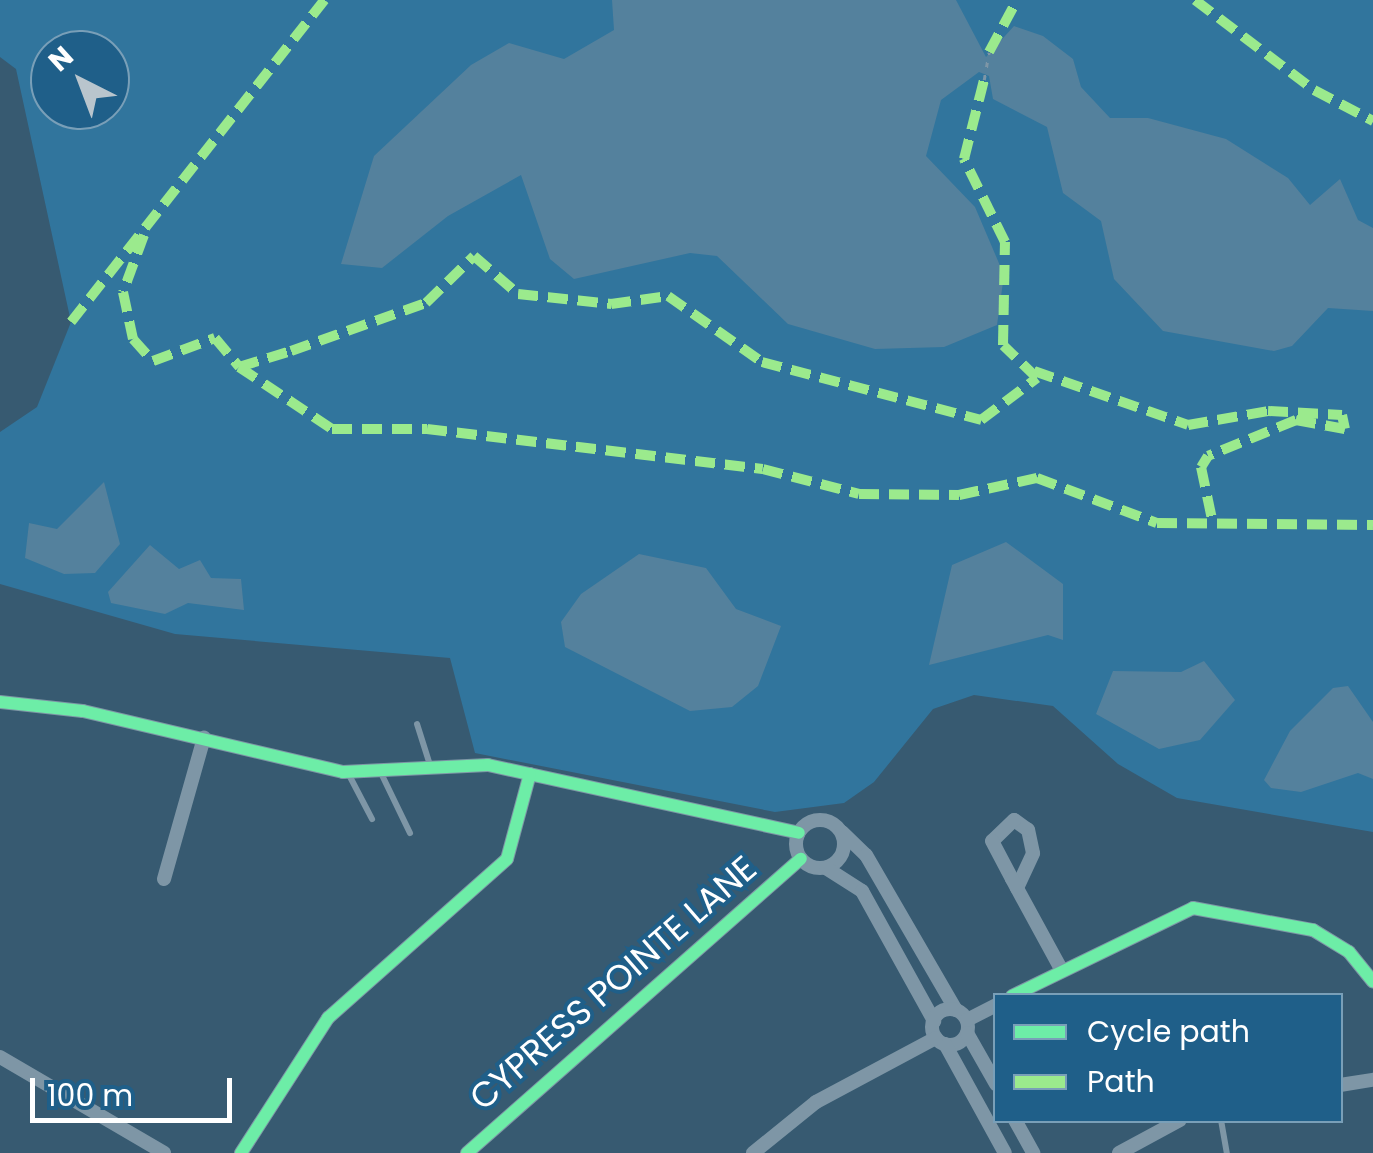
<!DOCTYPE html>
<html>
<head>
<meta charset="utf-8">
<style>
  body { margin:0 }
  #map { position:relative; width:1373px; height:1153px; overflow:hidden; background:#375a71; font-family:Poppins,sans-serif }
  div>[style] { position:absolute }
  .green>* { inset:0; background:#31759d }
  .water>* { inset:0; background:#54819d }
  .path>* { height:2.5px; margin-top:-1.25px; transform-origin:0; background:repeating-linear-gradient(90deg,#7e96a6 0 5px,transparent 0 13px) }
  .lane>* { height:6px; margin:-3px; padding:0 3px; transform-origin:3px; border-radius:3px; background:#7e96a6 }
  .street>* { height:14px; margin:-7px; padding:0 7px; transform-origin:7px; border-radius:7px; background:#7e96a6 }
  .street>.ring { margin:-7px; padding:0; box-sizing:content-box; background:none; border:14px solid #7e96a6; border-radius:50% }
  .quiet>* { height:10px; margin-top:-5px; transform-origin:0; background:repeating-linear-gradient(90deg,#9bea8d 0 20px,transparent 0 30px) }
  .cycleway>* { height:12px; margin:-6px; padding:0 6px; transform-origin:6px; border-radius:6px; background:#6deda7 }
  span { translate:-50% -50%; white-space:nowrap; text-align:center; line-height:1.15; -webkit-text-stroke:8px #1f5f89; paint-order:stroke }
  .street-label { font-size:35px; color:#fff }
  .legend { position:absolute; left:993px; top:993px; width:350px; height:130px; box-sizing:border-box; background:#1f5f89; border:2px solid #799fb8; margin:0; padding:12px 18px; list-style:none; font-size:30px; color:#fff }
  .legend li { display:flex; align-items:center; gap:20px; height:50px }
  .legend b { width:50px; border:2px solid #799fb8 }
  .north { position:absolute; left:30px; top:30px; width:100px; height:100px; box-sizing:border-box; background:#1f5f89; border:2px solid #799fb8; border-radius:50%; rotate:318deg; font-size:28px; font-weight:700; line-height:40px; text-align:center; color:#fff }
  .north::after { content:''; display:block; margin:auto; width:35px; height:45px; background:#b9c5cd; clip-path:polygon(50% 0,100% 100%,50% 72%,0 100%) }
  .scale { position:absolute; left:30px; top:1078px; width:202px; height:45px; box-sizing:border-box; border:5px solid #fff; border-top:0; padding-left:12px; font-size:30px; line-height:35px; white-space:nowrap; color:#fff; -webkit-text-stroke:8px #1f5f89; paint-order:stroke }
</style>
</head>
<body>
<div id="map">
  <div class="green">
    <i style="clip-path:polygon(evenodd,0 0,1373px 0,1373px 832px,1177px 798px,1118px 764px,1053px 706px,974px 695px,933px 709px,874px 782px,844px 803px,775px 812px,475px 753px,450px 658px,175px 634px,0 584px,0 432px,37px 407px,71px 322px,16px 69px,0 57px,0 0,50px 50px,110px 50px,110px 110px,50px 110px,50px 50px)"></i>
  </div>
  <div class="water">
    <i style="clip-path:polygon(612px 0,956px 0,986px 57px,1014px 26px,1043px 36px,1073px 59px,1081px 87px,1110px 118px,1148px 118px,1226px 139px,1288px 178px,1310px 205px,1340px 179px,1358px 220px,1373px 228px,1373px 311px,1328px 308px,1292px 346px,1274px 351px,1163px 331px,1114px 279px,1101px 221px,1063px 193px,1047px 127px,993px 99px,989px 76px,979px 72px,941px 100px,926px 156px,975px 207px,1004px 275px,997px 325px,944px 347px,875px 349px,788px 324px,717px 256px,690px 253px,574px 279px,550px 259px,521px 175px,448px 216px,382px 268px,341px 264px,374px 156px,471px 65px,509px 43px,564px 59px,614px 30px)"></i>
    <i style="clip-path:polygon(104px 482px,120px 544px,95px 573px,64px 574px,25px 558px,29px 523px,57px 529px)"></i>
    <i style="clip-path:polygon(1006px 542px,1063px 584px,1063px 640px,1048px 635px,929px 665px,952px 565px)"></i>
    <i style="clip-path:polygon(150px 545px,179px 569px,200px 560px,211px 578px,241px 579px,244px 610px,188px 603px,165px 614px,111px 603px,108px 592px)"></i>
    <i style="clip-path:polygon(639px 554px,706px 568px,736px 609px,781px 626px,758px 686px,732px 707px,690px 711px,565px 647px,561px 622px,581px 594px)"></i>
    <i style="clip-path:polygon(1204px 661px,1235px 700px,1200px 740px,1159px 749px,1096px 714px,1113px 671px,1181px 672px)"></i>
    <i style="clip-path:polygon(1348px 686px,1373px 722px,1373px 779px,1358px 773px,1301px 792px,1271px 788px,1264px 780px,1290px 731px,1333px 688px)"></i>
  </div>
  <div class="path">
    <i style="left:984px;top:80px;width:28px;rotate:-80deg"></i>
  </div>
  <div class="lane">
    <i style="left:417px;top:724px;width:43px;rotate:72.4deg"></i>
    <i style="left:380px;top:771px;width:69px;rotate:64.2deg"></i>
    <i style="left:348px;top:773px;width:52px;rotate:62.4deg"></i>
    <i style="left:1221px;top:1120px;width:34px;rotate:80deg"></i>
  </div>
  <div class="street">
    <i style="left:0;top:702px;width:83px;rotate:6.2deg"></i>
    <i style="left:83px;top:711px;width:267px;rotate:13.2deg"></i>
    <i style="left:343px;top:772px;width:145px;rotate:-2.8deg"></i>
    <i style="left:488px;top:765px;width:318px;rotate:12.3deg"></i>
    <i class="ring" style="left:796px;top:820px;width:34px;height:34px"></i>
    <i style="left:842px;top:832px;width:33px;rotate:44deg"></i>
    <i style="left:866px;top:855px;width:179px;rotate:59.9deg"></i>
    <i style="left:826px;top:868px;width:43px;rotate:32.6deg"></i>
    <i style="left:862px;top:891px;width:149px;rotate:61deg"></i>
    <i style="left:164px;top:879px;width:147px;rotate:-74.2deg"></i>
    <i style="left:1017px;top:888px;width:38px;rotate:-65deg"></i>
    <i style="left:1033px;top:853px;width:24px;rotate:-102deg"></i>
    <i style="left:1028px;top:830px;width:17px;rotate:-144deg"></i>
    <i style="left:1014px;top:820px;width:30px;rotate:136deg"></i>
    <i style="left:992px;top:841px;width:43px;rotate:62.2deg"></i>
    <i style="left:1012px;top:879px;width:102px;rotate:61.4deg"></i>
    <i style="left:1012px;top:996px;width:201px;rotate:-25.9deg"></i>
    <i style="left:1193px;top:908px;width:122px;rotate:10.4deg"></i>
    <i style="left:1313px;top:930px;width:42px;rotate:31.4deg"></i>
    <i style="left:1349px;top:952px;width:38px;rotate:51deg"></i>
    <i class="ring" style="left:932px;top:1009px;width:22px;height:22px"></i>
    <i style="left:967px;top:1020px;width:33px;rotate:-27deg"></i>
    <i style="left:967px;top:1033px;width:59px;rotate:60.4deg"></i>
    <i style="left:945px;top:1044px;width:124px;rotate:61.2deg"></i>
    <i style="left:0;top:1057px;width:190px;rotate:30.3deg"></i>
    <i style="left:1340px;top:1085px;width:33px;rotate:-9deg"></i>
    <i style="left:1015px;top:1120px;width:38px;rotate:61deg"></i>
    <i style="left:241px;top:1153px;width:161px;rotate:-57.2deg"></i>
    <i style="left:328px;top:1018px;width:239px;rotate:-41.6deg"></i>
    <i style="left:507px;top:859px;width:88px;rotate:-74.9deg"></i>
    <i style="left:467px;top:1153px;width:445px;rotate:-41.4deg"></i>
    <i style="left:753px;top:1153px;width:81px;rotate:-39deg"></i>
    <i style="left:816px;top:1102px;width:136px;rotate:-28.1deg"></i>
    <i style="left:1119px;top:1153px;width:69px;rotate:-28.4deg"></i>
  </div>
  <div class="quiet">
    <i style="left:1195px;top:0;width:149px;rotate:37.1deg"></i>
    <i style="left:1314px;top:90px;width:67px;rotate:27.7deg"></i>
    <i style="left:989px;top:52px;width:59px;rotate:-61.7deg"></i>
    <i style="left:144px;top:235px;width:61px;rotate:110.2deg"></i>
    <i style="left:123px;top:292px;width:48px;rotate:78deg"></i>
    <i style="left:133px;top:339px;width:30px;rotate:48deg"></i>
    <i style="left:153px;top:361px;width:66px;rotate:-20.4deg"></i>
    <i style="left:215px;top:338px;width:38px;rotate:50deg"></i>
    <i style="left:239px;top:367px;width:54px;rotate:-17.1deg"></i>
    <i style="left:291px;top:351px;width:143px;rotate:-19.6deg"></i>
    <i style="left:426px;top:303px;width:67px;rotate:-44.4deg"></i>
    <i style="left:474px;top:256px;width:58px;rotate:40.8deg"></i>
    <i style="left:518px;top:294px;width:94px;rotate:6.1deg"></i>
    <i style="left:611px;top:304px;width:58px;rotate:-8deg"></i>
    <i style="left:668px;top:296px;width:115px;rotate:35.1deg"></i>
    <i style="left:762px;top:362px;width:227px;rotate:14.8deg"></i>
    <i style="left:981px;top:420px;width:70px;rotate:-36.9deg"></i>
    <i style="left:1037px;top:378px;width:47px;rotate:-135.9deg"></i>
    <i style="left:1003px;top:345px;width:103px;rotate:-88.9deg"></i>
    <i style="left:1005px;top:242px;width:93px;rotate:-116.3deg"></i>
    <i style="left:964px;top:159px;width:81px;rotate:-75.8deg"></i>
    <i style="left:71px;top:322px;width:410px;rotate:-51.8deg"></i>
    <i style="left:239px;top:367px;width:112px;rotate:33.7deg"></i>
    <i style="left:332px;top:429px;width:95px"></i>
    <i style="left:427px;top:429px;width:338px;rotate:6.8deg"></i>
    <i style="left:763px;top:469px;width:99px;rotate:14.6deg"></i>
    <i style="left:859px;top:494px;width:100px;rotate:0.6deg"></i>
    <i style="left:959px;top:495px;width:80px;rotate:-12.3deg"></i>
    <i style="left:1037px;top:478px;width:128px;rotate:20.6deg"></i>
    <i style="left:1157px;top:523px;width:216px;rotate:0.5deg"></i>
    <i style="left:1034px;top:371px;width:163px;rotate:19.3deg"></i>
    <i style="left:1188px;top:425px;width:81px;rotate:-9.9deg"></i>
    <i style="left:1268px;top:411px;width:74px;rotate:3.1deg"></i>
    <i style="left:1342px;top:415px;width:14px;rotate:78deg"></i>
    <i style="left:1345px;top:429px;width:50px;rotate:-169.6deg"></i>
    <i style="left:1296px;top:420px;width:95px;rotate:157.8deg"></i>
    <i style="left:1208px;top:456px;width:13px;rotate:122deg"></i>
    <i style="left:1201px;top:467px;width:53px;rotate:78.1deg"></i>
  </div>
  <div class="cycleway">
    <i style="left:0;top:702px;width:83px;rotate:6.2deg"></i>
    <i style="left:83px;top:711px;width:267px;rotate:13.2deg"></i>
    <i style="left:343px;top:772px;width:145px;rotate:-2.8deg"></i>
    <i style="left:488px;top:765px;width:318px;rotate:12.3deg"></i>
    <i style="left:1012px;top:996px;width:201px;rotate:-25.9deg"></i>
    <i style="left:1193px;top:908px;width:122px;rotate:10.4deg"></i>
    <i style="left:1313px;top:930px;width:42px;rotate:31.4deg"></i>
    <i style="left:1349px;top:952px;width:38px;rotate:51deg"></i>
    <i style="left:241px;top:1153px;width:161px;rotate:-57.2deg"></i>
    <i style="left:328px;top:1018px;width:239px;rotate:-41.6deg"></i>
    <i style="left:507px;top:859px;width:88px;rotate:-74.9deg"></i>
    <i style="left:467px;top:1153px;width:445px;rotate:-41.4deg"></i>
  </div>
  <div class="street-label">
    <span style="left:613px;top:983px;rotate:-41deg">CYPRESS POINTE LANE</span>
  </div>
  <ul class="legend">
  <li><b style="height:12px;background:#6deda7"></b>Cycle path</li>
  <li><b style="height:12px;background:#9bea8d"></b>Path</li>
  </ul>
  <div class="north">N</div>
  <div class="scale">100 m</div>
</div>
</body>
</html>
